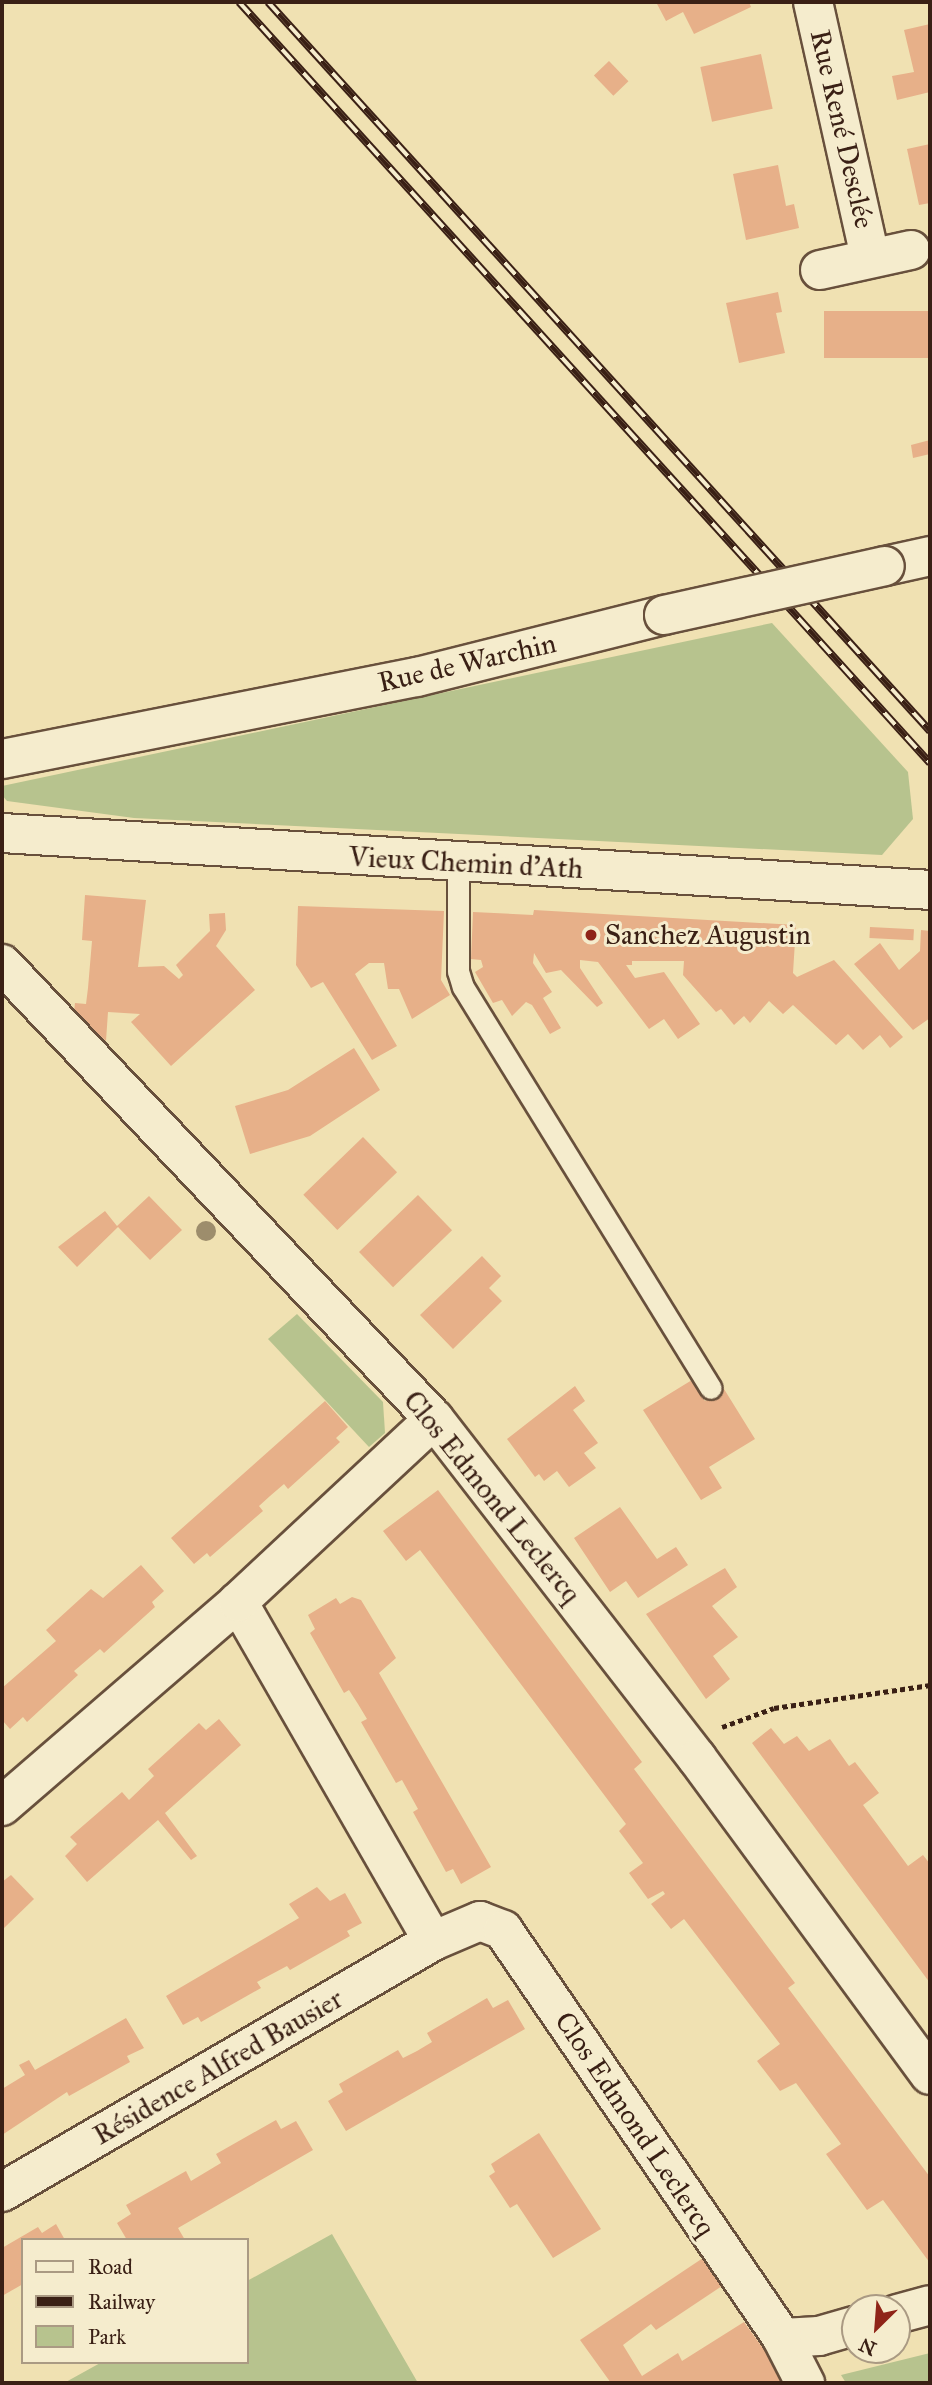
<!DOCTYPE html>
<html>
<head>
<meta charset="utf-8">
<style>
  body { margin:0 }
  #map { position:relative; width:932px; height:2385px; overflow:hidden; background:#f0e1b2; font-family:"IM FELL Great Primer",serif }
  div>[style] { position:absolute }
  .green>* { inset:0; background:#b7c38e }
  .building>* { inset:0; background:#e7b089; transform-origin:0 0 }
  .path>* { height:4.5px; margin-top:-2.25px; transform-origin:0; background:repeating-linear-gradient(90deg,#3a2015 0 5px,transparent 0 8.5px) }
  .roads { filter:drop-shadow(2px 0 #68503c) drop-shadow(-2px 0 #68503c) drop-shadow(0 2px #68503c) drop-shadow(0 -2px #68503c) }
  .service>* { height:21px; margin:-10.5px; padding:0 10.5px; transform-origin:10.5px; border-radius:10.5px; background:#f5eccd }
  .minor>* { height:38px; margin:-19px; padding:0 19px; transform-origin:19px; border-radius:19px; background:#f5eccd }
  .tertiary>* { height:38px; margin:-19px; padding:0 19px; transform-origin:19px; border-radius:19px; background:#f5eccd }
  .rail>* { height:8px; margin-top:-4px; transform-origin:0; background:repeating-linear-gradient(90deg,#f5eccd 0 16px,#3a2015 0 32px); box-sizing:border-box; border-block:2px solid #3a2015 }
  .bridges { filter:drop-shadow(2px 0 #68503c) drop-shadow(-2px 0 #68503c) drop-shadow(0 2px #68503c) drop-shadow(0 -2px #68503c) }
  .tertiary-bridge>* { height:38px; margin:-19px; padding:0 19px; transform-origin:19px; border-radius:19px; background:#f5eccd }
  .trees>* { width:20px; height:20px; margin:-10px; border-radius:50%; background:#9d8d6c }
  .dots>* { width:19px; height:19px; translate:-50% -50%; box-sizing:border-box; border:4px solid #f5eccd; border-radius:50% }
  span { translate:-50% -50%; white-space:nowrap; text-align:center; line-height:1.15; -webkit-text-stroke:6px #f5eccd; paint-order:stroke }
  .street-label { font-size:28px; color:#3a2015 }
  .poi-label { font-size:28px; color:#3a2015 }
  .left { translate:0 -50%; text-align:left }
  .frame { position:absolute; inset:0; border:4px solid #3a2015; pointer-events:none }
  .legend { position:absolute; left:21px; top:2238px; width:228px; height:126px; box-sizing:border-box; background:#f5eccd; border:2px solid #aa9a83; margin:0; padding:9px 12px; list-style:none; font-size:21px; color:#3a2015 }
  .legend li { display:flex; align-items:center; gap:14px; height:35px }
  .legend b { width:35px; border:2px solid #aa9a83 }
  .north { position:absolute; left:841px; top:2294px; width:70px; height:70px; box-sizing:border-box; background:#f5eccd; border:2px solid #aa9a83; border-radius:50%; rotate:205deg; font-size:19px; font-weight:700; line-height:28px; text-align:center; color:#3a2015 }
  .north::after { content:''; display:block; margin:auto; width:24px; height:32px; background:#8f2418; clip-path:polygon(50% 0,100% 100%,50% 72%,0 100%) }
</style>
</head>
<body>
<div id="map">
  <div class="green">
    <i style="clip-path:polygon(772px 623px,908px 772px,913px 819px,882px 855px,134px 818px,7px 801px,2px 795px,2px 786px)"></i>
    <i style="clip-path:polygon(297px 1314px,383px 1402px,385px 1433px,369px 1447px,268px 1339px)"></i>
    <i style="clip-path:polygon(332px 2234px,418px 2383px,64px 2383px,102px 2362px,247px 2362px,247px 2281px)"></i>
    <i style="clip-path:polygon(930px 2353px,930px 2383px,846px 2383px,841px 2375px)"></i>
  </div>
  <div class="building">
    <i style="clip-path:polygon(656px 2px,749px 2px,751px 7px,694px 34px,683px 12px,666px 21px)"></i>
    <i style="clip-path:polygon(930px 24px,930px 92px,897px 100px,892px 76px,914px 72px,904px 30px)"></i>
    <i style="left:761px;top:54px;width:56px;height:62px;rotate:78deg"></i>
    <i style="left:609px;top:61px;width:28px;height:21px;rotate:46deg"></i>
    <i style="clip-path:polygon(930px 144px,930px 203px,919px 205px,907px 149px)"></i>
    <i style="clip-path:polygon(778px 165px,786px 206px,794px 204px,799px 228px,746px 240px,733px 174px)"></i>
    <i style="clip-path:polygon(778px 292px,782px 312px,776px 313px,785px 353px,739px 363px,726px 303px)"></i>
    <i style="left:930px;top:311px;width:47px;height:106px;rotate:90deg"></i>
    <i style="clip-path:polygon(930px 440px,930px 454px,913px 458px,911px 445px)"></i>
    <i style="clip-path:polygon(85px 895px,146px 900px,138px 967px,164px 966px,179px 979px,183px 975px,176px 965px,210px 931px,209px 914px,225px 913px,226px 930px,216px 946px,255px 990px,171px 1066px,131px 1022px,140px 1014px,108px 1012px,106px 1041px,74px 1012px,75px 1003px,86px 1004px,88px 988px,92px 941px,82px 940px)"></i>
    <i style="clip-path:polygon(298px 906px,444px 911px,441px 980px,450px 995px,412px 1019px,399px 989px,388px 989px,384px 963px,369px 963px,355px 974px,397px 1046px,372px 1060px,323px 982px,311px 988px,296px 965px)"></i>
    <i style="clip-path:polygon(534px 910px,796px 925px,793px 973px,797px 977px,834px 960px,903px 1037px,890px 1048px,880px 1035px,863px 1050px,848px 1034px,836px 1045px,793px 1005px,783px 1014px,769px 1001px,750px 1023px,744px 1016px,734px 1025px,721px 1009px,716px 1012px,683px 975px,684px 961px,632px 961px,632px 965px,626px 965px,635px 978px,664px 972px,700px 1024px,678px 1039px,664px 1019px,649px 1029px,598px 962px,580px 960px,580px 968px,603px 1003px,597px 1007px,561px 970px,546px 973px,534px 953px,533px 963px,552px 992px,543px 998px,561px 1028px,550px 1034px,532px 1005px,526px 1002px,512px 1016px,502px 1000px,493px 1003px,475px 972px,483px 967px,481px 960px,471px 959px,473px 912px,533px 915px)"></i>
    <i style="left:870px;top:927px;width:44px;height:11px;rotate:3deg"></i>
    <i style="clip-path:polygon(921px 930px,930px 931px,930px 1018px,913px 1030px,854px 964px,880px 943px,899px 970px,920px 951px)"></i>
    <i style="clip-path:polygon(354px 1048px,380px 1090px,310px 1136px,250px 1154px,235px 1106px,288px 1090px)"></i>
    <i style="left:363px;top:1137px;width:49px;height:83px;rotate:46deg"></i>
    <i style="left:418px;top:1195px;width:49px;height:82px;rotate:46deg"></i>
    <i style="clip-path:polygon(149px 1196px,182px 1230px,150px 1260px,118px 1227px,77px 1267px,58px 1247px,105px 1211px,117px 1226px)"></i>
    <i style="clip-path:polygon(482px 1256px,501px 1276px,489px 1288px,502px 1301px,453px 1349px,420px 1315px)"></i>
    <i style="clip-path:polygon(692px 1380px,705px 1401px,724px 1389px,755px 1439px,709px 1467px,722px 1488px,701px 1500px,643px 1410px)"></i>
    <i style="clip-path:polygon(575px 1386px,585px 1401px,573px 1410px,598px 1443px,584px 1453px,596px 1468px,569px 1487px,557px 1471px,544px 1481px,539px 1474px,535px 1477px,507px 1439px)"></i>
    <i style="clip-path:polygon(325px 1401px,348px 1427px,336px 1438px,340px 1442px,288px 1489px,284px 1484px,270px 1496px,259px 1506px,263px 1511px,210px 1557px,207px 1553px,194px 1564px,171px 1538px)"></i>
    <i style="clip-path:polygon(438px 1490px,642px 1762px,634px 1769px,795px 1983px,788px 1988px,930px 2177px,930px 2263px,883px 2200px,867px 2210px,848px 2184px,863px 2174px,848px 2184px,826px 2154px,841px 2144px,796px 2083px,780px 2091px,757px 2061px,780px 2044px,684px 1919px,671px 1929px,651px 1904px,665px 1894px,663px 1891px,648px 1899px,629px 1873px,643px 1863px,619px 1831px,626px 1824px,420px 1550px,406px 1561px,383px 1531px)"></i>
    <i style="clip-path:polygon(620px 1507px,657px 1559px,676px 1547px,688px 1565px,638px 1598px,626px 1581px,610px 1592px,574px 1538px)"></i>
    <i style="clip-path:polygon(141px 1565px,164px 1591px,152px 1602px,155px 1607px,104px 1653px,100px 1649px,74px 1671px,78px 1675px,27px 1722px,23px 1717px,10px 1729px,2px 1720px,2px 1688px,56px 1641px,46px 1630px,91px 1589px,103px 1598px)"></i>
    <i style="clip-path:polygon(725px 1568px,737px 1587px,712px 1606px,738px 1637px,713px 1656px,730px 1679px,706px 1699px,646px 1614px)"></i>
    <i style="clip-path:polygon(352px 1597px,361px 1600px,396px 1658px,379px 1673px,491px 1867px,461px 1884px,453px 1869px,446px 1872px,413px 1812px,418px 1809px,402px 1780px,396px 1783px,361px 1722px,367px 1719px,358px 1704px,349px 1690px,344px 1693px,310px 1633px,315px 1629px,308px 1615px,336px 1598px,340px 1604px)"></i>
    <i style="clip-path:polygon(219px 1719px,241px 1745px,165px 1813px,197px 1856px,191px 1860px,158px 1820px,87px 1882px,65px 1856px,77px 1844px,70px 1837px,122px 1792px,129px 1800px,154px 1776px,148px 1769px,199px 1723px,206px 1730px)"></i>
    <i style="clip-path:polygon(771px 1728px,784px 1744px,797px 1736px,809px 1751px,830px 1739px,849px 1766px,855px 1762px,879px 1793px,863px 1805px,908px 1866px,923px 1855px,930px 1864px,930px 1983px,752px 1743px)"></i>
    <i style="clip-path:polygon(11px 1875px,34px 1899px,2px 1930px,2px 1882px)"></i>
    <i style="clip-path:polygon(317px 1887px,330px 1901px,345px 1893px,362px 1923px,347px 1931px,350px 1936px,290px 1970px,287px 1966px,257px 1982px,261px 1988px,201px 2022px,198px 2017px,183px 2025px,166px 1996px,299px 1918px,289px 1904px)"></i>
    <i style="clip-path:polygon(487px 1998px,493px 2008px,508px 2000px,525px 2029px,346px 2131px,328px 2101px,343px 2092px,339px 2084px,398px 2050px,403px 2058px,417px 2051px,432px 2042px,427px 2033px)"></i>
    <i style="clip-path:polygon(126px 2018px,144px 2048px,127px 2056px,130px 2062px,69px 2096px,67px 2092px,2px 2135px,2px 2089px,25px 2075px,19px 2065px,29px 2060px,35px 2070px)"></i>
    <i style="clip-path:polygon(276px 2120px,281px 2129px,296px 2121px,313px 2150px,178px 2228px,185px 2240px,127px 2240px,117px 2223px,131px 2214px,126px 2205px,186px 2171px,191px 2181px,221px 2163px,216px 2154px)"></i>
    <i style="clip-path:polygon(539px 2133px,601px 2229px,553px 2258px,517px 2204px,510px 2208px,489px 2176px,495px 2172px,491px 2164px)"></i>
    <i style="clip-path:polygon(56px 2224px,65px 2240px,23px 2240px,23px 2284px,2px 2296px,2px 2248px,38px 2227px,42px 2233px)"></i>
    <i style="clip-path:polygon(709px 2254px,728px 2282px,656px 2330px,651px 2324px,623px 2345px,642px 2376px,678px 2353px,682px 2361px,744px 2322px,788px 2383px,611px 2383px,580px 2340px)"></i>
  </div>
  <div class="path">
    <i style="left:722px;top:1727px;width:55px;rotate:-20.1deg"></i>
    <i style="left:774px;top:1708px;width:158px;rotate:-8.4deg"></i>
  </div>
  <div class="roads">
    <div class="service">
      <i style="left:458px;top:862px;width:109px;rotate:90deg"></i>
      <i style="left:458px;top:971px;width:17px;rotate:73deg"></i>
      <i style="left:463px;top:987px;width:471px;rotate:58.3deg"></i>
    </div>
    <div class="minor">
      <i style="left:813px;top:2px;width:261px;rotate:77.4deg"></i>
      <i style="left:820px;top:270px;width:93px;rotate:-12.4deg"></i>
      <i style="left:2px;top:833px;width:930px;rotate:3.51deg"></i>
      <i style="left:2px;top:964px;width:627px;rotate:46.49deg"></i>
      <i style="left:434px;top:1419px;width:429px;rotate:52.2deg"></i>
      <i style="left:697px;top:1758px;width:393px;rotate:53.7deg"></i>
      <i style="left:238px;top:1602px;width:391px;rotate:60.1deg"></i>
      <i style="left:2px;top:1806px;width:312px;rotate:-40.8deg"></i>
      <i style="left:238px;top:1602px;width:268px;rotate:-43deg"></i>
      <i style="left:2px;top:2192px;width:499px;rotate:-30.2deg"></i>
      <i style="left:433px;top:1941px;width:51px;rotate:-23.1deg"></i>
      <i style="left:480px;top:1921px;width:25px;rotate:21deg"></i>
      <i style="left:503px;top:1930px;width:494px;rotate:55.6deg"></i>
      <i style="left:782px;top:2338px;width:51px;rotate:62.9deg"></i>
      <i style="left:897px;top:2314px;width:34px;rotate:-15deg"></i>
      <i style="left:782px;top:2338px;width:37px;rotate:-3deg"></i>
      <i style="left:819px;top:2336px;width:37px;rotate:-16deg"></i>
    </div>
    <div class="tertiary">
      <i style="left:885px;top:566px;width:46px;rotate:-12.5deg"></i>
      <i style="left:2px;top:759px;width:423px;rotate:-11.2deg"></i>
      <i style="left:417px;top:677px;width:255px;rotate:-14.1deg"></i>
    </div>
  </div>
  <div class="rail">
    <i style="left:239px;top:2px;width:1028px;rotate:47.76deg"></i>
    <i style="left:268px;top:2px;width:985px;rotate:47.76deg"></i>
  </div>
  <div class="bridges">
    <div class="tertiary-bridge">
      <i style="left:664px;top:615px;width:226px;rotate:-12.5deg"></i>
    </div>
  </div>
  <div class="trees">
    <i style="left:206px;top:1231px"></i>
  </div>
  <div class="dots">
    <i style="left:591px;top:935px;background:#8f2418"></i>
  </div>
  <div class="street-label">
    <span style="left:842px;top:129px;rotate:77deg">Rue René Desclée</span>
    <span style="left:467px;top:663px;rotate:-13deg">Rue de Warchin</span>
    <span style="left:466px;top:863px;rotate:3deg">Vieux Chemin d'Ath</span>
    <span style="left:492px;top:1497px;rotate:51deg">Clos Edmond Leclercq</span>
    <span style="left:218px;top:2067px;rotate:-30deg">Résidence Alfred Bausier</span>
    <span style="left:635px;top:2124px;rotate:56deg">Clos Edmond Leclercq</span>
  </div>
  <div class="poi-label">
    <span class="left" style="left:605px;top:935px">Sanchez Augustin</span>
  </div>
  <div class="frame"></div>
  <ul class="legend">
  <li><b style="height:9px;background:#f5eccd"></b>Road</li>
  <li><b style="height:9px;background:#3a2015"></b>Railway</li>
  <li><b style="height:19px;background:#b7c38e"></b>Park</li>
  </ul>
  <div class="north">N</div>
</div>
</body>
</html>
